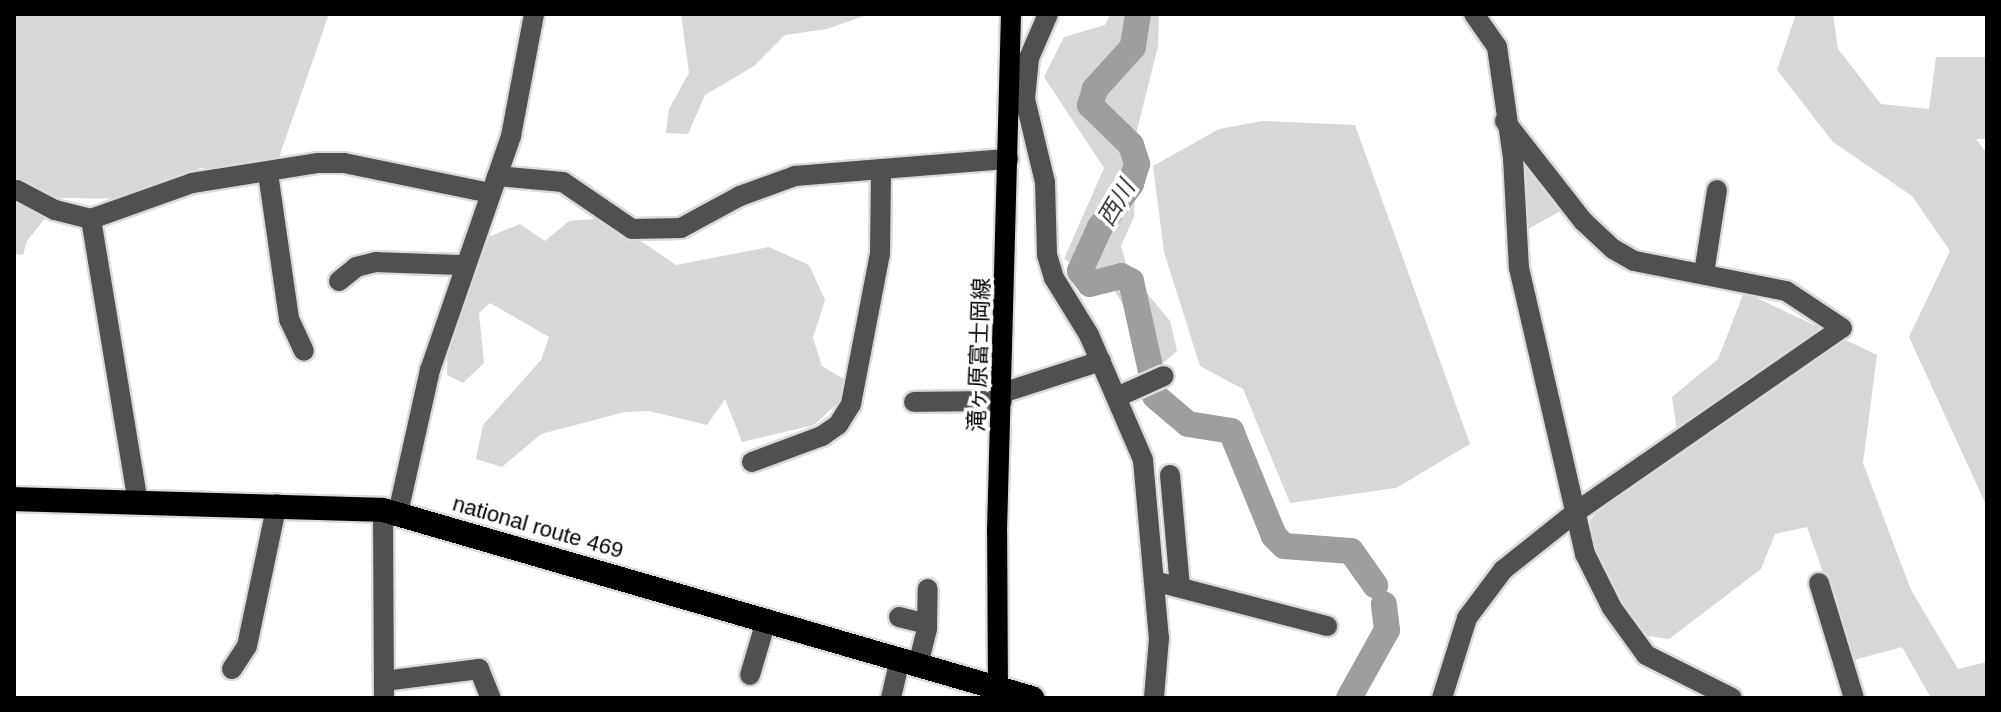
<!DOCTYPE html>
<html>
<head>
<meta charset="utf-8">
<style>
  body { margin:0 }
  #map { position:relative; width:2001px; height:712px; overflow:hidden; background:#fff; font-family:Arial,"Noto Sans JP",sans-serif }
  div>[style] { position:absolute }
  .green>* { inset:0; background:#d7d7d7 }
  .river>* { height:26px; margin:-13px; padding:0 13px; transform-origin:13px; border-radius:13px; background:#9e9e9e }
  .roads { filter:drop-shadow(2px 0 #dbdbdb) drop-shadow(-2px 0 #dbdbdb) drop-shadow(0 2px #dbdbdb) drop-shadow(0 -2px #dbdbdb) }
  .minor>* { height:20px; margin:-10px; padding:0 10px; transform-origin:10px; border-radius:10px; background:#505050 }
  .major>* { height:20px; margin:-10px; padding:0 10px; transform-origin:10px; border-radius:10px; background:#000 }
  .highway>* { height:24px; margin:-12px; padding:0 12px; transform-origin:12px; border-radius:12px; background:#000 }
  span { translate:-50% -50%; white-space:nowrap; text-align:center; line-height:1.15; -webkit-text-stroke:7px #fff; paint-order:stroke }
  .street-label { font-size:22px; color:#000 }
  .water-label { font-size:24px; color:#3f3f3f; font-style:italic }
  .frame { position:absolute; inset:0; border:16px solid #000; pointer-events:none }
</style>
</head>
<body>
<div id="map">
  <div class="green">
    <i style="clip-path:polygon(14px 14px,329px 14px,276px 166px,200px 168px,143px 199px,61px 198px,27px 241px,23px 255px,14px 254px)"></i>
    <i style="clip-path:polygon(681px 14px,862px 14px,864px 16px,827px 29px,785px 35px,754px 66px,705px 95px,688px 134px,666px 133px,669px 109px,689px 73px)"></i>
    <i style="clip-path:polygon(1110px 14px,1159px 14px,1158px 46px,1137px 130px,1134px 217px,1121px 246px,1128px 270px,1170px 321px,1177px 351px,1162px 364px,1112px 287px,1064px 259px,1104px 168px,1044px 77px,1064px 37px,1105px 25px)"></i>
    <i style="clip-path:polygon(1796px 14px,1833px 14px,1838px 49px,1881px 104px,1929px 109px,1936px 57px,1987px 57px,1987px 139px,1976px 139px,1987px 153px,1987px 507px,1909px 337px,1950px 251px,1912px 196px,1833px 142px,1777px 70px)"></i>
    <i style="clip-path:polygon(1263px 121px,1355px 125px,1470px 444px,1396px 488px,1290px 503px,1243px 389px,1200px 366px,1164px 252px,1153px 166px,1219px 129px)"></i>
    <i style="clip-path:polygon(1514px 138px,1566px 208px,1521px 233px)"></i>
    <i style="clip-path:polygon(607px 218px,676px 265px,769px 247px,809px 265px,825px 300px,813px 338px,822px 366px,847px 381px,840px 401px,814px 425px,742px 442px,725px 399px,707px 425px,649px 411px,625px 412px,541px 434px,502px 467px,476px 459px,483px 425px,541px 360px,549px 337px,490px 303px,479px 313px,484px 363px,463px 383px,447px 375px,448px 333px,478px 250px,488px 237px,520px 224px,545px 241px,569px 221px)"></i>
    <i style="clip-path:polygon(1744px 292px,1877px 355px,1863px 463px,1911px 590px,1958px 669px,1987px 662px,1987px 698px,1931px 698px,1902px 647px,1854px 660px,1807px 527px,1775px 534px,1761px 569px,1669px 639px,1633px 634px,1582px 528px,1677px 432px,1672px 397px,1718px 359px)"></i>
  </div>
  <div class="river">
    <i style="left:1138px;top:14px;width:33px;rotate:99deg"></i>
    <i style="left:1133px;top:47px;width:57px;rotate:132.1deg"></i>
    <i style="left:1095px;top:89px;width:17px;rotate:107deg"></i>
    <i style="left:1090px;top:105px;width:57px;rotate:44.3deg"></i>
    <i style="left:1131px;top:145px;width:20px;rotate:72deg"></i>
    <i style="left:1137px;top:164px;width:21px;rotate:107deg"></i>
    <i style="left:1131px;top:184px;width:53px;rotate:125.8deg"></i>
    <i style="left:1100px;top:227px;width:48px;rotate:114.4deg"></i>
    <i style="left:1080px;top:271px;width:16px;rotate:52deg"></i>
    <i style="left:1090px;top:284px;width:32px;rotate:-14deg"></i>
    <i style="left:1121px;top:276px;width:11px;rotate:27deg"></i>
    <i style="left:1131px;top:281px;width:92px;rotate:77.5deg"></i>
    <i style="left:1155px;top:396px;width:43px;rotate:40.3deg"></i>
    <i style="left:1188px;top:424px;width:44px;rotate:9.2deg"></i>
    <i style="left:1231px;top:431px;width:113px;rotate:67.7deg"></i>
    <i style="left:1274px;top:536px;width:14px;rotate:45deg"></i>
    <i style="left:1284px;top:546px;width:67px;rotate:4.3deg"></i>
    <i style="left:1351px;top:551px;width:42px;rotate:54.8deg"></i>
    <i style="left:1349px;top:698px;width:78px;rotate:-60.8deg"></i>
    <i style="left:1387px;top:630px;width:26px;rotate:-97deg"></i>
  </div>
  <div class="roads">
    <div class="minor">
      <i style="left:1474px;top:14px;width:40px;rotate:55.1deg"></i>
      <i style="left:1497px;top:47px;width:112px;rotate:81.8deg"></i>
      <i style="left:1513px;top:158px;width:110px;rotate:86.9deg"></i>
      <i style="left:1519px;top:268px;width:294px;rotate:77deg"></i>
      <i style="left:1585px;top:554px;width:60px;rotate:63.4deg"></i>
      <i style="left:1612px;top:608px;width:58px;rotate:54.1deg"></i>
      <i style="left:1646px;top:655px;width:96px;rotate:26.6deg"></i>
      <i style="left:1010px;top:99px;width:15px"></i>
      <i style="left:1025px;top:99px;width:85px;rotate:76.5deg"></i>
      <i style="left:1045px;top:182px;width:73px;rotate:88.4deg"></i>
      <i style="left:1047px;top:255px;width:24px;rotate:73deg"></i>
      <i style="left:1054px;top:278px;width:67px;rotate:58.4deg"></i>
      <i style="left:1089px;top:335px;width:136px;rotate:66.6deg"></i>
      <i style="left:1143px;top:460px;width:179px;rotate:84.9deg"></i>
      <i style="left:1159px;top:638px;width:60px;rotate:94.8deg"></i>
      <i style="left:1025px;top:99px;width:41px;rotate:-84.4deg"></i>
      <i style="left:1029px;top:58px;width:48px;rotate:-66.6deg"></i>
      <i style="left:268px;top:173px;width:148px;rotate:81.8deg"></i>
      <i style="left:289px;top:319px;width:35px;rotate:65deg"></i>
      <i style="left:497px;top:176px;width:66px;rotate:5.2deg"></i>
      <i style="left:563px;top:182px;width:83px;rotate:34.3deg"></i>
      <i style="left:632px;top:229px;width:49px;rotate:-1.2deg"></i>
      <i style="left:681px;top:228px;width:67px;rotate:-28.5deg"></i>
      <i style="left:740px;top:196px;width:59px;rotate:-20deg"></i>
      <i style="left:795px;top:176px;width:214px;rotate:-4.6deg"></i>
      <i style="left:17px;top:190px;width:43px;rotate:27.8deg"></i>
      <i style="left:55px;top:210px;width:37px;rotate:14deg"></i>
      <i style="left:91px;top:219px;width:107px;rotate:-19.6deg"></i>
      <i style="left:192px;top:183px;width:128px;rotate:-9deg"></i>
      <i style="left:318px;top:163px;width:26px"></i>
      <i style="left:344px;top:163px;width:149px;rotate:11.6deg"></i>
      <i style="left:91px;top:219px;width:287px;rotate:80.6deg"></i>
      <i style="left:1704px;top:273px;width:84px;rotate:-81.1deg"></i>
      <i style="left:339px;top:281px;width:22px;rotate:-39deg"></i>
      <i style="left:356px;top:267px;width:21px;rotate:-14deg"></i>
      <i style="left:376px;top:262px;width:88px;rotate:2deg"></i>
      <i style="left:1002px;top:393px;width:104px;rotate:-17.9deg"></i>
      <i style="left:1117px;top:397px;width:51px;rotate:-24.1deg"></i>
      <i style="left:914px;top:402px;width:88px;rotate:-0.7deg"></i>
      <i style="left:752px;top:462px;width:75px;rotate:-20.4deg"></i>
      <i style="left:822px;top:436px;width:19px;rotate:-35deg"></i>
      <i style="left:838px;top:425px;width:25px;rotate:-58deg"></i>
      <i style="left:851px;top:404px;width:153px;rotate:-79.1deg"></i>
      <i style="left:880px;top:254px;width:85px;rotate:-89.3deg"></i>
      <i style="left:1170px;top:475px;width:113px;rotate:84.9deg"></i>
      <i style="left:383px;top:510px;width:188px;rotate:89.7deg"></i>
      <i style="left:398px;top:513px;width:147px;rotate:-77.4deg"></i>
      <i style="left:430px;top:370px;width:248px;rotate:-70.9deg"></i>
      <i style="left:511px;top:136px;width:124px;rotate:-79.3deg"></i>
      <i style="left:1154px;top:581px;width:179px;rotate:14.6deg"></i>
      <i style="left:1819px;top:583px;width:120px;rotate:73.1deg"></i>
      <i style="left:899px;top:617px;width:29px;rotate:14deg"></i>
      <i style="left:918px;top:665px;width:38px;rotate:-76deg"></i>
      <i style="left:927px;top:628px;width:39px;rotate:-89deg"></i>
      <i style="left:232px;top:669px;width:27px;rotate:-57deg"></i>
      <i style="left:247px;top:646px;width:145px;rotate:-78.1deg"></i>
      <i style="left:750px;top:675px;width:56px;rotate:-73.5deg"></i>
      <i style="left:384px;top:681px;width:96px;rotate:-7.2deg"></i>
      <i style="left:479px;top:669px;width:31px;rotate:68deg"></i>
      <i style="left:891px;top:698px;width:39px;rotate:-77deg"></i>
      <i style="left:1442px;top:698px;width:84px;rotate:-72.6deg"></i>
      <i style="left:1467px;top:618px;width:60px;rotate:-53.1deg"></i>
      <i style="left:1503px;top:570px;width:93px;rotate:-38.5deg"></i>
      <i style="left:1576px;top:512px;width:323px;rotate:-34.7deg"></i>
      <i style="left:1842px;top:328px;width:67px;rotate:-146.5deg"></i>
      <i style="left:1786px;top:291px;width:155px;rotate:-168.8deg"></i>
      <i style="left:1634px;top:261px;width:24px;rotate:-150deg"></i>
      <i style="left:1613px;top:249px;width:41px;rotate:-137deg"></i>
      <i style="left:1583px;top:221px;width:127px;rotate:-128deg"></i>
    </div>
    <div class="major">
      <i style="left:998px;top:698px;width:167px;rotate:-90.3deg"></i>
      <i style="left:997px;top:531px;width:517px;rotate:-88.45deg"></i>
    </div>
    <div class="highway">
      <i style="left:14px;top:499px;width:369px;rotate:1.7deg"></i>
      <i style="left:383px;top:510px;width:676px;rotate:16.16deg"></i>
    </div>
  </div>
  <div class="street-label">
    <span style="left:979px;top:355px;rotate:-88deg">滝ヶ原富士岡線</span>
    <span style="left:538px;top:527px;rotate:16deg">national route 469</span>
  </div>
  <div class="water-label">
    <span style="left:1116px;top:203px;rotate:-59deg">西川</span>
  </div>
  <div class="frame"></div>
</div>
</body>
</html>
